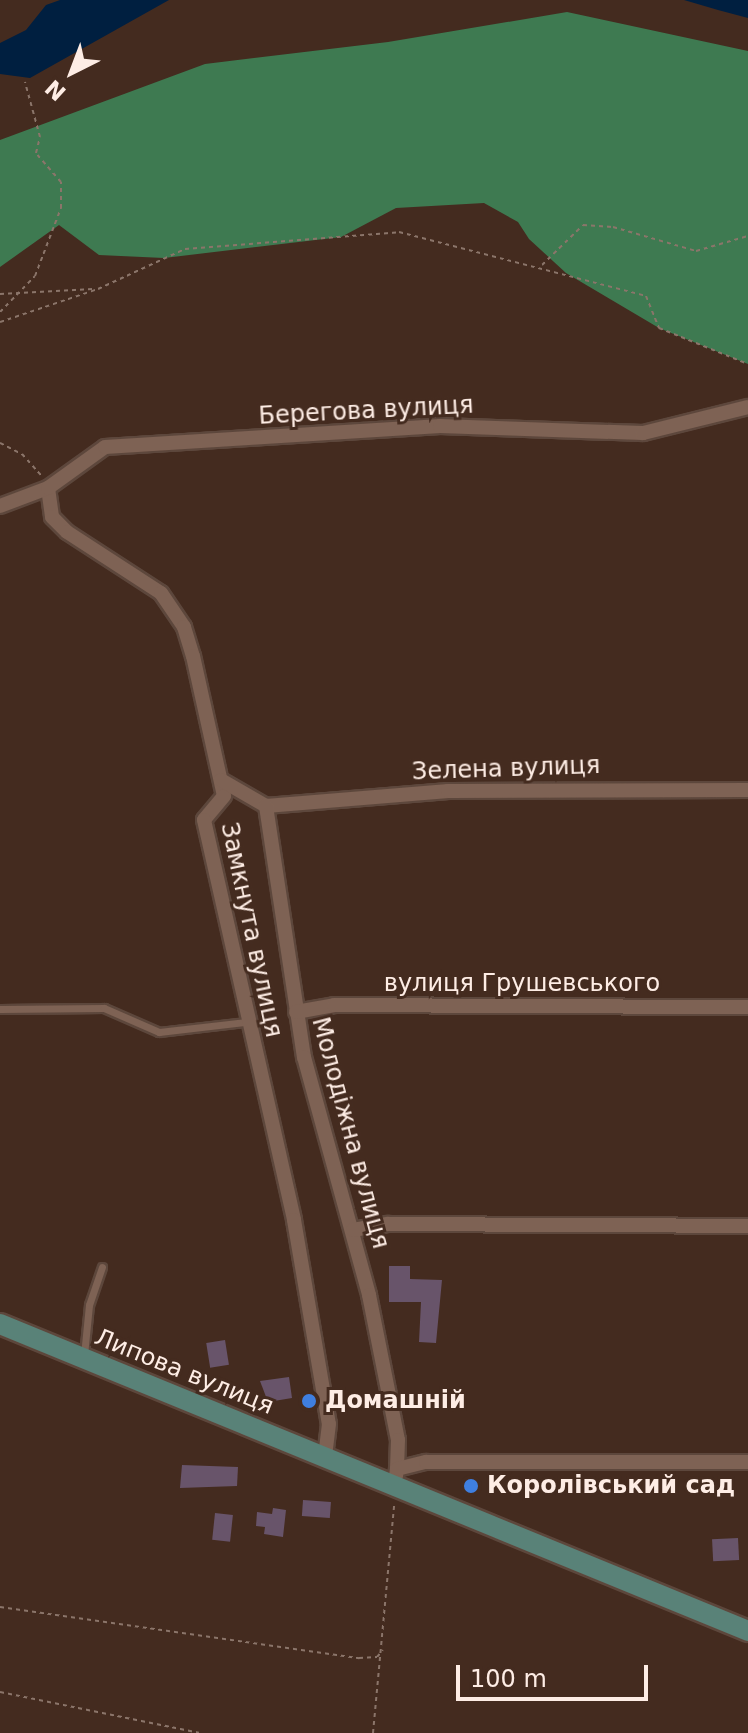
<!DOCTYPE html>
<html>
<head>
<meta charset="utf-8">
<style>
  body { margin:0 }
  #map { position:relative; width:748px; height:1733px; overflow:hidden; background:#442b1f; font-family:"DejaVu Sans",sans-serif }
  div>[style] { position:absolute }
  .forest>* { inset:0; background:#3e7a51 }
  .water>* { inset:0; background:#001f40 }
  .building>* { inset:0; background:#68546a; transform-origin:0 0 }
  .path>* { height:2px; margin-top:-1px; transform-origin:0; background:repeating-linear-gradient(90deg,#8b756a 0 4px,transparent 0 8px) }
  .roads { filter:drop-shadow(2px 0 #5d473c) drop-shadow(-2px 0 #5d473c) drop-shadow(0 2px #5d473c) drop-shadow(0 -2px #5d473c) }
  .lane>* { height:7px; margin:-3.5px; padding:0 3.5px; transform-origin:3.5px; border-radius:3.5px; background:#7e6254 }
  .street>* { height:14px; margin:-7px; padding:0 7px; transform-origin:7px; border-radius:7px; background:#7e6254 }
  .secondary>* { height:20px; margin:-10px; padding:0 10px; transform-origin:10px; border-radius:10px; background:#598278 }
  .dots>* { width:22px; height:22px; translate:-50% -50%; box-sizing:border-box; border:4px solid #442b1f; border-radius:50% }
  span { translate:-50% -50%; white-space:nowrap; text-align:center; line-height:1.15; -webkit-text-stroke:6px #442b1f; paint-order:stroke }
  .street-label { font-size:24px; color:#feede5 }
  .poi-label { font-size:24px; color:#feede5; font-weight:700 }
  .left { translate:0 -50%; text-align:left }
  .north { position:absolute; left:32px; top:32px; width:80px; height:80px; -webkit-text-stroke:6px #442b1f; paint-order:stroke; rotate:222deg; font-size:22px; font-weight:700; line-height:32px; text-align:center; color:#feede5 }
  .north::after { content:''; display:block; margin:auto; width:28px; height:36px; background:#feede5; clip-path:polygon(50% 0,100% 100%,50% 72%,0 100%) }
  .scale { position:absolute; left:456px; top:1665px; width:192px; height:36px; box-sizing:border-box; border:4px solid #feede5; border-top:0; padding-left:10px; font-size:24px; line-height:28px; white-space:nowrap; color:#feede5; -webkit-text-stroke:6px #442b1f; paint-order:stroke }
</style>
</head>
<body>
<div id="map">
  <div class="forest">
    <i style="clip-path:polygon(567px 12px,748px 51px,748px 364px,659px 328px,566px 273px,529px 239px,518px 222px,484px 203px,396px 208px,341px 237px,164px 258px,99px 255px,59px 225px,0 267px,0 140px,205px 64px,388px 42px)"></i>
  </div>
  <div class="water">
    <i style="clip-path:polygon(60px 0,169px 0,30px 78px,0 74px,0 43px,26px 30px,46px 5px)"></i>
    <i style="clip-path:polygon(684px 0,748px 0,748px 18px,718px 10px)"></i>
  </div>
  <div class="building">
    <i style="clip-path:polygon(389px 1266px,410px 1266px,410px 1279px,442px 1280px,436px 1343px,419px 1342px,421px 1302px,389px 1302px)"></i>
    <i style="left:225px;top:1340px;width:25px;height:19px;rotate:81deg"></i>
    <i style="clip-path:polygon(289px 1377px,292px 1398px,268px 1402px,260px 1381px)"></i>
    <i style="clip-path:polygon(182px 1465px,238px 1467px,237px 1486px,180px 1488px)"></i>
    <i style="left:303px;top:1500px;width:28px;height:16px;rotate:4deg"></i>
    <i style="clip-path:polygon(273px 1508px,286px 1510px,283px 1537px,264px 1534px,265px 1527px,256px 1526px,257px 1512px,272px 1514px)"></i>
    <i style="left:215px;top:1513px;width:18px;height:27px;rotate:6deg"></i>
    <i style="left:738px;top:1538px;width:22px;height:26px;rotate:87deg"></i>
  </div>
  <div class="path">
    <i style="left:542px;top:265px;width:57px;rotate:-44.3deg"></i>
    <i style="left:583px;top:225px;width:30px;rotate:4deg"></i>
    <i style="left:613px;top:227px;width:86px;rotate:16.1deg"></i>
    <i style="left:696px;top:251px;width:54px;rotate:-16.1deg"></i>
    <i style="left:0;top:294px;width:93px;rotate:-3.1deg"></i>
    <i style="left:0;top:312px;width:50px;rotate:-45.8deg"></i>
    <i style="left:35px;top:276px;width:73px;rotate:-69.1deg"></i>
    <i style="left:61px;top:208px;width:26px;rotate:-90deg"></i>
    <i style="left:61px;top:182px;width:38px;rotate:-131deg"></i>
    <i style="left:36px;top:153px;width:16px;rotate:-76deg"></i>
    <i style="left:40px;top:137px;width:57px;rotate:-105.3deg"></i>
    <i style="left:0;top:322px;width:103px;rotate:-18.6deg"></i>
    <i style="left:98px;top:289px;width:96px;rotate:-24.7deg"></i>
    <i style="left:185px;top:249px;width:215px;rotate:-4.5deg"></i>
    <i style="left:399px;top:232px;width:255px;rotate:14.5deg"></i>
    <i style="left:646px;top:296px;width:35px;rotate:68deg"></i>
    <i style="left:659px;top:328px;width:96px;rotate:22deg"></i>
    <i style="left:0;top:443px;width:25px;rotate:27deg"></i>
    <i style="left:22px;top:454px;width:30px;rotate:48deg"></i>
    <i style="left:0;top:1607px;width:363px;rotate:8.1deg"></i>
    <i style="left:359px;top:1658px;width:18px;rotate:-3deg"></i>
    <i style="left:377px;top:1657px;width:9px;rotate:-49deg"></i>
    <i style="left:0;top:1692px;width:203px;rotate:11.6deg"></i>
    <i style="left:373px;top:1733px;width:228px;rotate:-84.7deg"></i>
  </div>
  <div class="roads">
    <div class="lane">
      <i style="left:0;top:1009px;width:104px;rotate:-0.6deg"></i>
      <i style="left:104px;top:1008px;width:60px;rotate:23.6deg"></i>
      <i style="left:159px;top:1032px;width:88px;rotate:-6.6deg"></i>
      <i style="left:84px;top:1355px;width:50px;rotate:-84.3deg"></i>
      <i style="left:89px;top:1305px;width:40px;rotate:-71.1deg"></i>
    </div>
    <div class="street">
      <i style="left:48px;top:488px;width:29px;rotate:82deg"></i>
      <i style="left:52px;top:517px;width:21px;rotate:45deg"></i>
      <i style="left:67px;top:532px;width:112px;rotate:33deg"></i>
      <i style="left:161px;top:593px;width:41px;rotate:55.9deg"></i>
      <i style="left:184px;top:627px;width:30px;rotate:73deg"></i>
      <i style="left:193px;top:656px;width:143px;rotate:77.5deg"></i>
      <i style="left:224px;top:796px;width:31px;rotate:130deg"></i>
      <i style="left:204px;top:820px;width:410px;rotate:77.3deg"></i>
      <i style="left:294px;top:1220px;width:207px;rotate:80.3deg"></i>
      <i style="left:329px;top:1424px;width:31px;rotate:97deg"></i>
      <i style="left:0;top:506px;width:51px;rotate:-20.6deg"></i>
      <i style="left:48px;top:488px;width:70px;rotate:-35.7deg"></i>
      <i style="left:105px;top:447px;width:336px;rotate:-3.6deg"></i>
      <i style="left:440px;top:426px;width:203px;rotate:2deg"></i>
      <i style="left:643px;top:433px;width:108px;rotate:-13.9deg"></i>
      <i style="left:221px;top:780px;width:52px;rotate:30deg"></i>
      <i style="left:266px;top:806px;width:183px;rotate:-4.7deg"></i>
      <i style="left:448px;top:791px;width:300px;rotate:-0.2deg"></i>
      <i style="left:266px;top:806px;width:254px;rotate:81.4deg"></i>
      <i style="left:304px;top:1057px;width:247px;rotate:74.7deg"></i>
      <i style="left:369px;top:1295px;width:148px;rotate:78.7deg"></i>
      <i style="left:398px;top:1440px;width:29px;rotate:92deg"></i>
      <i style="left:296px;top:1012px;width:39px;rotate:-10deg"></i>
      <i style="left:334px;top:1005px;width:414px;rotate:0.3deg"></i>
      <i style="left:353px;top:1230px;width:36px;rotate:-10deg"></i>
      <i style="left:388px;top:1224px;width:360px;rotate:0.3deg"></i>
      <i style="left:396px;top:1476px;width:7px;rotate:-82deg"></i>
      <i style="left:397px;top:1469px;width:30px;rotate:-14deg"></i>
      <i style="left:426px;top:1462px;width:322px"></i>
    </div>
    <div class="secondary">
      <i style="left:0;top:1324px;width:809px;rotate:22.31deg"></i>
    </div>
  </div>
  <div class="dots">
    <i style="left:309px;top:1401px;background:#3f7fe0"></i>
    <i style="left:471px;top:1486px;background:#3f7fe0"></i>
  </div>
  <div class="street-label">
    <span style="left:366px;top:411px;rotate:-3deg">Берегова вулиця</span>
    <span style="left:506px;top:769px;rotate:-2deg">Зелена вулиця</span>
    <span style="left:251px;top:930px;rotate:78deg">Замкнута вулиця</span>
    <span style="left:522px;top:984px">вулиця Грушевського</span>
    <span style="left:350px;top:1133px;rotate:75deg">Молодіжна вулиця</span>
    <span style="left:184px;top:1372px;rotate:22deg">Липова вулиця</span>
  </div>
  <div class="poi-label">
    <span class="left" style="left:325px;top:1401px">Домашній</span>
    <span class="left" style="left:487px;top:1486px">Королівський сад</span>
  </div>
  <div class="north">N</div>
  <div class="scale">100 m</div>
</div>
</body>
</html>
